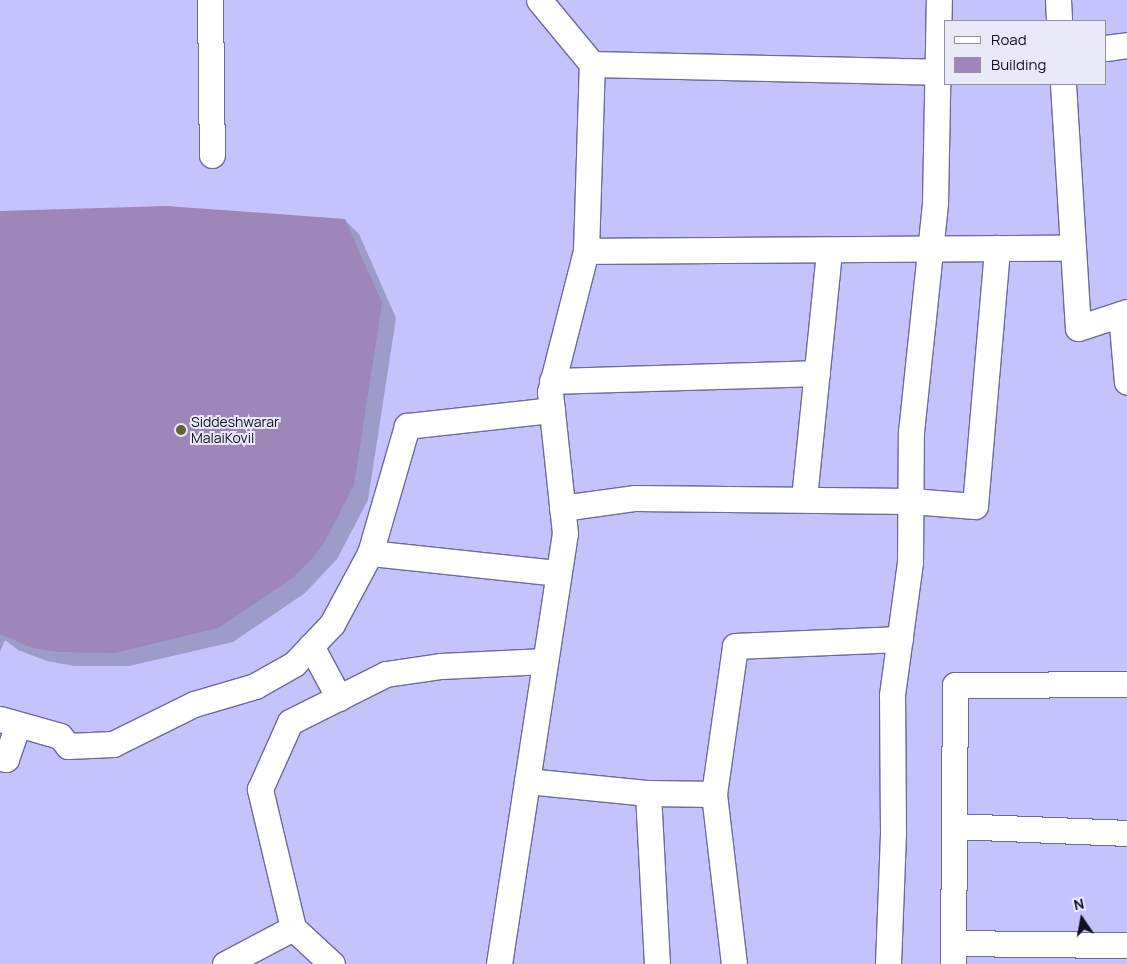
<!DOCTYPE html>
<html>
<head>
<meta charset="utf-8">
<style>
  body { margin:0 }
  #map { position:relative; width:1127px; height:964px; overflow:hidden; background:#c5c3fc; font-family:Manrope,sans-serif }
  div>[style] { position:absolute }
  .shadow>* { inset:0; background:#0003 }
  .building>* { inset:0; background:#9e86b9 }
  .roads { filter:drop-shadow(1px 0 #6c6a9d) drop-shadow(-1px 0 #6c6a9d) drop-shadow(0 1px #6c6a9d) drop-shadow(0 -1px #6c6a9d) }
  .minor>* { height:25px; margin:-12.5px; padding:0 12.5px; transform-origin:12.5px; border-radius:12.5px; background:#fff }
  .dots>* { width:14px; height:14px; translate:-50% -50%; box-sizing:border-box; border:2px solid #e9e9fa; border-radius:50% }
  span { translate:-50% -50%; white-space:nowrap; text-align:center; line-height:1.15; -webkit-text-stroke:4px #e9e9fa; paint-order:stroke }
  .poi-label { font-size:14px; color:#0f0d21 }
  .left { translate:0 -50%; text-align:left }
  .legend { position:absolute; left:944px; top:20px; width:162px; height:65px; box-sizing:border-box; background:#e9e9fa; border:1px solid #9291a3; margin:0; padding:6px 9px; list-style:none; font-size:15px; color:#0f0d21 }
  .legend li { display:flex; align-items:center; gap:10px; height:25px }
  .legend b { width:25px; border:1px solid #9291a3 }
  .north { position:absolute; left:1057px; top:894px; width:50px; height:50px; -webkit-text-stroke:4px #e9e9fa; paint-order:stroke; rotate:348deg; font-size:14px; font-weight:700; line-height:20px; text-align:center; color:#0f0d21 }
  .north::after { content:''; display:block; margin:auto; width:18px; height:22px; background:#0f0d21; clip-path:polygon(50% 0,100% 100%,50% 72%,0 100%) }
</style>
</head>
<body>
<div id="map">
  <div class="shadow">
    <i style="clip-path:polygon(0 212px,345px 220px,359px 234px,396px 318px,368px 500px,337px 559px,305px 593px,233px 642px,129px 666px,74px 666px,47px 661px,18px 650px,5px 640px,0 652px)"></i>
  </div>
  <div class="building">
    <i style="clip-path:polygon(167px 206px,345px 219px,382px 303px,354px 485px,323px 545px,309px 562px,291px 579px,218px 628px,115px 653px,59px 652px,32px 648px,0 634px,0 211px)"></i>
  </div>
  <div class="roads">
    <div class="minor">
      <i style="left:210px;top:0;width:155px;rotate:89.3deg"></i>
      <i style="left:1058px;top:0;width:21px;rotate:87deg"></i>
      <i style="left:1106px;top:48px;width:21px;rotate:-8deg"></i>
      <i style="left:592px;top:64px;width:354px;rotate:1.3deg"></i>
      <i style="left:1063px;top:84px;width:244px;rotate:86.5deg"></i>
      <i style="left:1078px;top:328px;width:52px;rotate:-18.1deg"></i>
      <i style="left:586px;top:251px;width:487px;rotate:-0.4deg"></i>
      <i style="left:1121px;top:314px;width:68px;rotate:85deg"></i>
      <i style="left:552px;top:381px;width:265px;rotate:-1.7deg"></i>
      <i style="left:552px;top:410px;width:146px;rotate:173.7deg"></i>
      <i style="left:407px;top:426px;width:132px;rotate:106.2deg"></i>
      <i style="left:370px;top:553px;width:189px;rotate:6.1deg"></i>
      <i style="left:804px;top:498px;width:249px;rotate:-84.2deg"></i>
      <i style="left:562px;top:508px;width:74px;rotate:-7.8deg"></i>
      <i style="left:635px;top:498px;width:276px;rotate:0.6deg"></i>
      <i style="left:911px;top:501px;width:64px;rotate:4.5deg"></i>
      <i style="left:975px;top:506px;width:259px;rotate:-85.1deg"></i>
      <i style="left:311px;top:646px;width:59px;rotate:61.7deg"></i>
      <i style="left:0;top:719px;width:62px;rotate:15.8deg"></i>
      <i style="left:60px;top:736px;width:13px;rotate:51deg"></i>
      <i style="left:68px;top:746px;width:45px;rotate:-2.5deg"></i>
      <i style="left:113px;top:744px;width:90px;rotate:-26.3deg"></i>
      <i style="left:194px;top:704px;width:64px;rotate:-16.4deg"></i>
      <i style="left:255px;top:686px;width:45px;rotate:-29.4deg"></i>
      <i style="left:294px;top:664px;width:55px;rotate:-46.5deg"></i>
      <i style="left:332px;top:624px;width:81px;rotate:-61.8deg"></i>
      <i style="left:0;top:758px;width:6px;rotate:9deg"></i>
      <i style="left:6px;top:759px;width:36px;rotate:-71deg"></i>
      <i style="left:527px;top:781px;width:122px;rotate:5.7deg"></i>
      <i style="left:648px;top:793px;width:171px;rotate:87deg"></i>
      <i style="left:648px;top:793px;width:66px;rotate:0.9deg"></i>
      <i style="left:714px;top:794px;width:171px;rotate:83.3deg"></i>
      <i style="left:714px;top:794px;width:149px;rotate:-81.9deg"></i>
      <i style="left:735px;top:646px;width:165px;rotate:-2.4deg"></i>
      <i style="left:954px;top:826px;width:173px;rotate:2.3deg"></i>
      <i style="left:293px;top:928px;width:143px;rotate:-103.4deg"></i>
      <i style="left:260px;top:789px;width:73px;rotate:-65.9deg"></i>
      <i style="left:290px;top:722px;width:107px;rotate:-26.6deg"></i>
      <i style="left:386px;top:674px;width:56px;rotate:-8.3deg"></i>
      <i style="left:441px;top:666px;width:104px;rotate:-2.8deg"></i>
      <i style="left:953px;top:943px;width:174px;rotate:0.7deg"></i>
      <i style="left:225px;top:964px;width:77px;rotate:-27.9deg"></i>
      <i style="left:293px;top:928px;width:53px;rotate:42.7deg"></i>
      <i style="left:499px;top:964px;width:436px;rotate:-81.3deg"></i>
      <i style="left:565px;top:533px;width:142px;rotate:-96.1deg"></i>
      <i style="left:550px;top:392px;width:146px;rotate:-75.7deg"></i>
      <i style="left:586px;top:251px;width:187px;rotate:-88.2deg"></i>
      <i style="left:592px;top:64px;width:83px;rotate:-129.6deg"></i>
      <i style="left:888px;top:964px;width:131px;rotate:-87.8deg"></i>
      <i style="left:893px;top:833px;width:138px;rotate:-90.4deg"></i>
      <i style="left:892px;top:695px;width:134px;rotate:-82.3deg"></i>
      <i style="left:910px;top:562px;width:130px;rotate:-89.6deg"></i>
      <i style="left:911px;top:432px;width:230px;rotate:-84deg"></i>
      <i style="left:935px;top:203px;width:203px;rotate:-88.9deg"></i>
      <i style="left:953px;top:964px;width:279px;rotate:-89.6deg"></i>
      <i style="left:955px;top:685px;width:172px;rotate:-0.3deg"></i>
    </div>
  </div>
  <div class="dots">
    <i style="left:181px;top:430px;background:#64612e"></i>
  </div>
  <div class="poi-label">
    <span class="left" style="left:191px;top:430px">Siddeshwarar<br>MalaiKovil</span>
  </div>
  <ul class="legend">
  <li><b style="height:6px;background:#fff"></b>Road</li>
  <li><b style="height:14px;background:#9e86b9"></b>Building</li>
  </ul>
  <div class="north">N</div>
</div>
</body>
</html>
